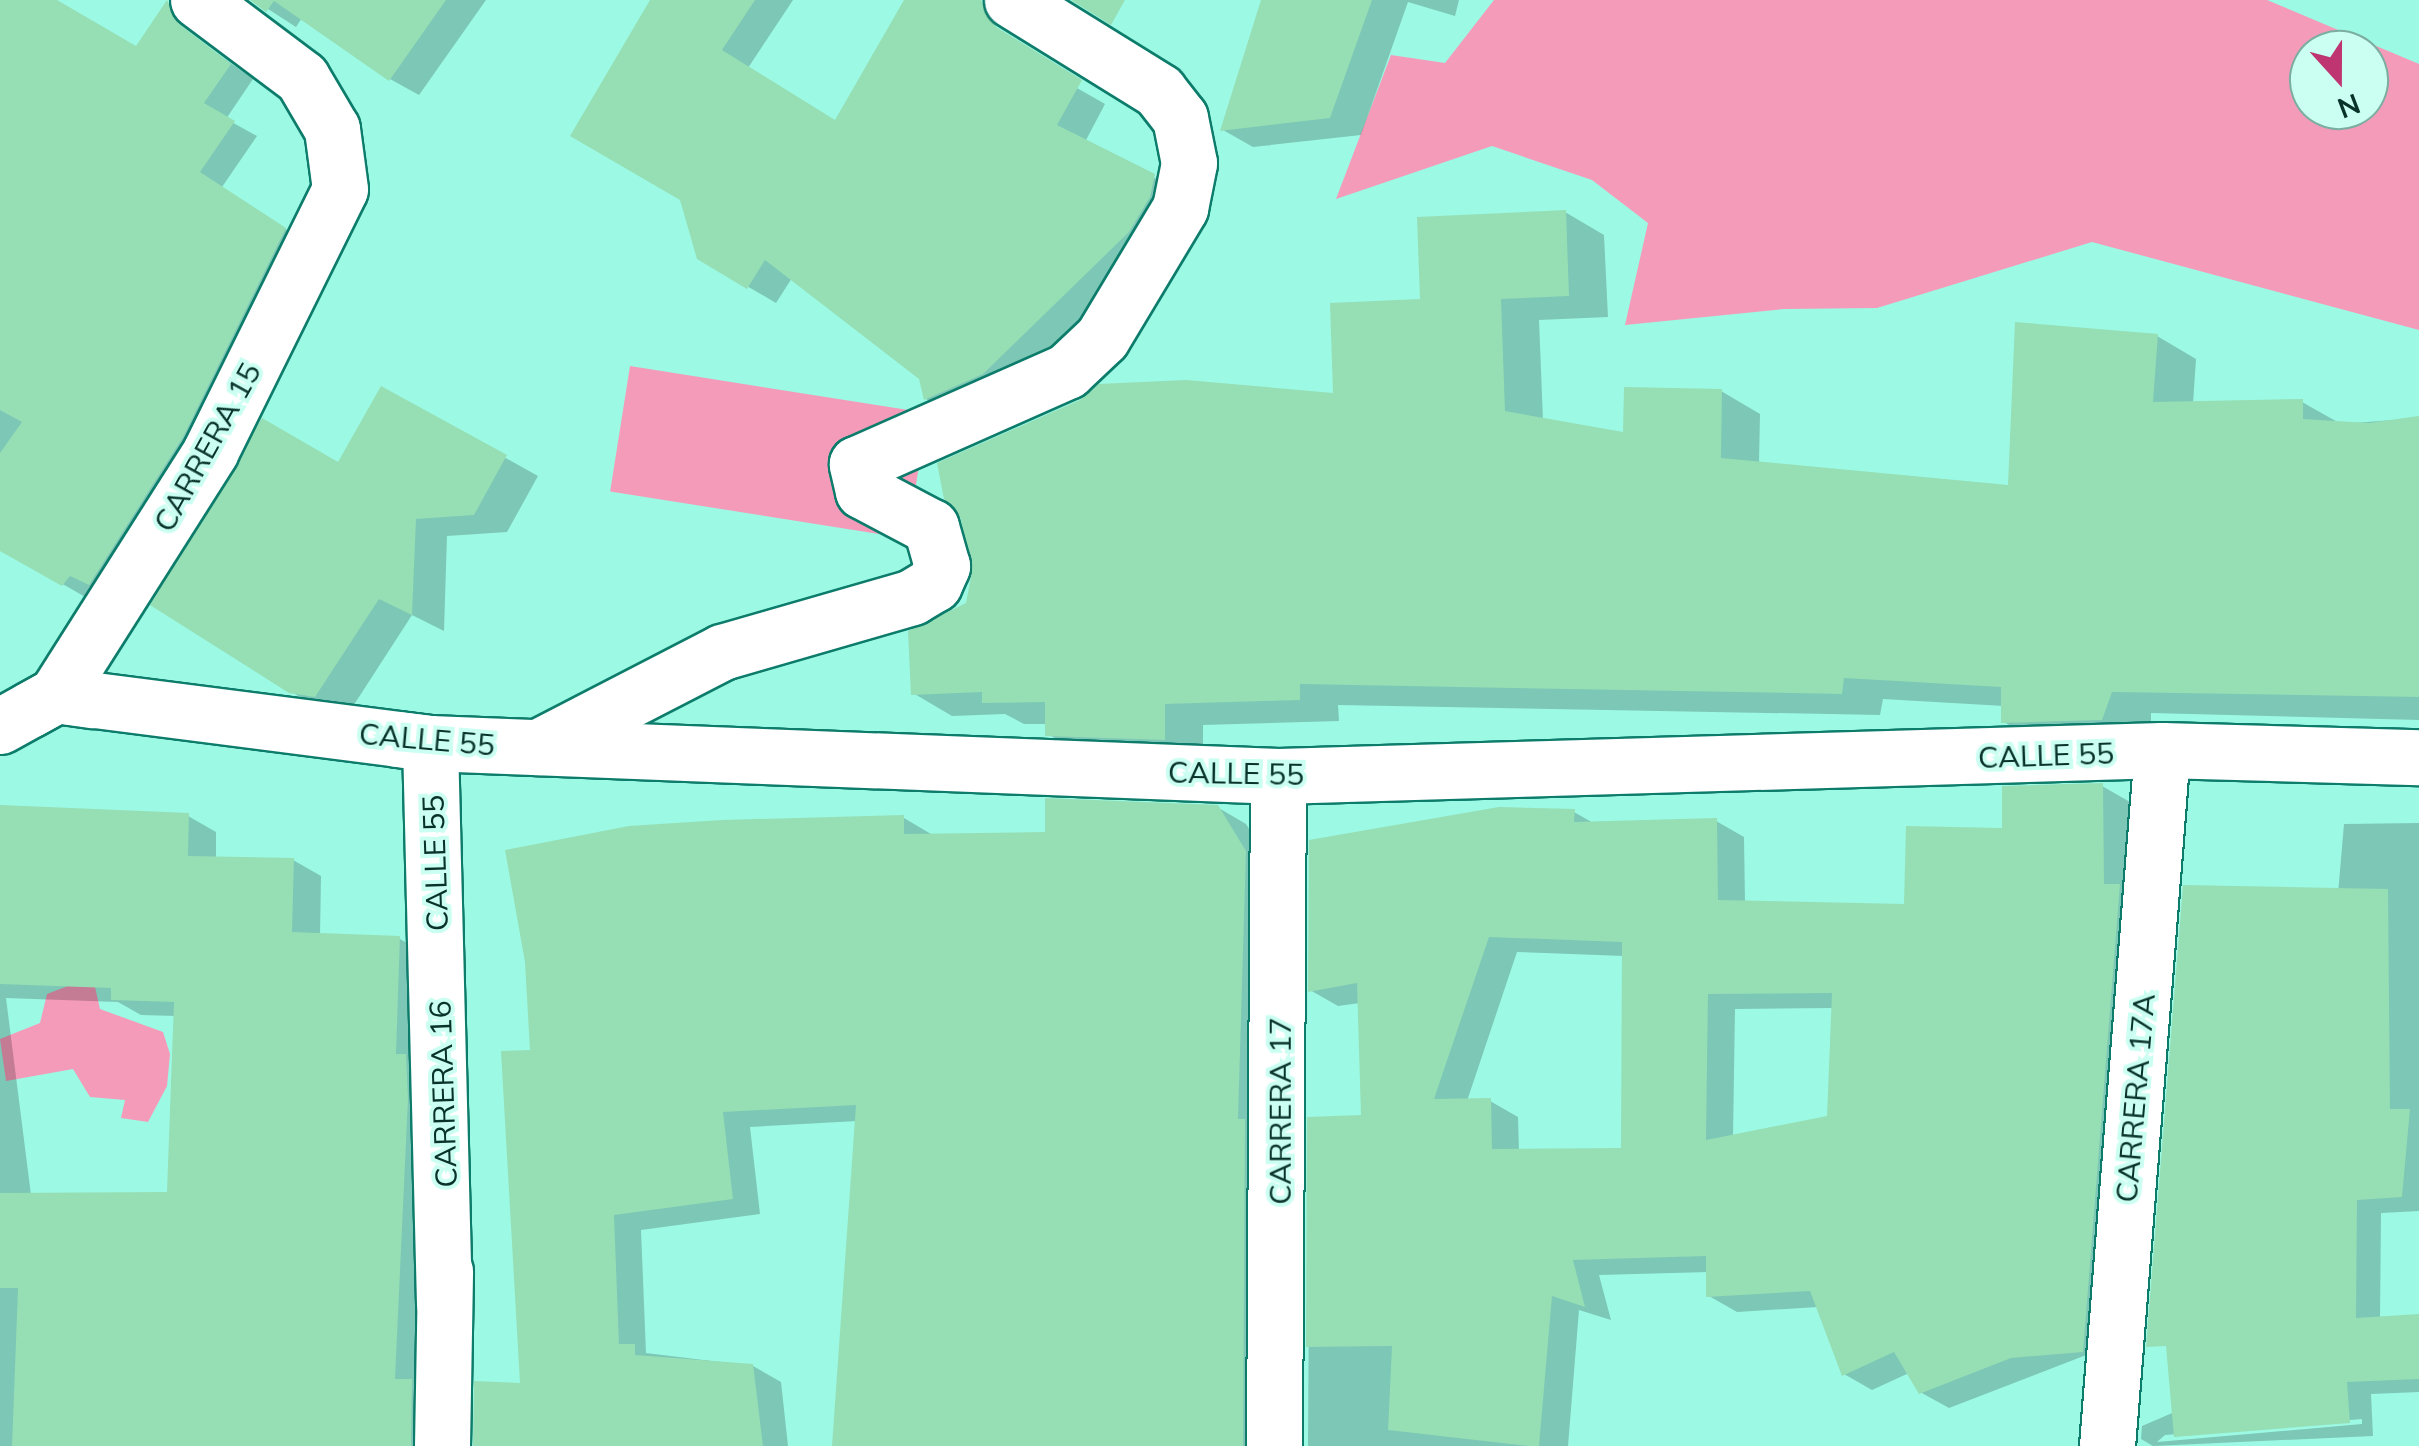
<!DOCTYPE html>
<html>
<head>
<meta charset="utf-8">
<style>
  body { margin:0 }
  #map { position:relative; width:2419px; height:1446px; overflow:hidden; background:#9cf9e4; font-family:Mulish,sans-serif }
  div>[style] { position:absolute }
  .green>* { inset:0; background:#f59bba; transform-origin:0 0 }
  .shadow>* { inset:0; background:#0003 }
  .building>* { inset:0; background:#96deb4 }
  .roads { filter:drop-shadow(2px 0 #0d7c6b) drop-shadow(-2px 0 #0d7c6b) drop-shadow(0 2px #0d7c6b) drop-shadow(0 -2px #0d7c6b) }
  .street>* { height:55px; margin:-27.5px; padding:0 27.5px; transform-origin:27.5px; border-radius:27.5px; background:#fff }
  .secondary>* { height:55px; margin:-27.5px; padding:0 27.5px; transform-origin:27.5px; border-radius:27.5px; background:#fff }
  span { translate:-50% -50%; white-space:nowrap; text-align:center; line-height:1.15; -webkit-text-stroke:8px #cafff1; paint-order:stroke }
  .street-label { font-size:30px; color:#08322a }
  .north { position:absolute; left:2289px; top:30px; width:100px; height:100px; box-sizing:border-box; background:#cafff1; border:2px solid #7cada1; border-radius:50%; rotate:159deg; font-size:28px; font-weight:700; line-height:40px; text-align:center; color:#08322a }
  .north::after { content:''; display:block; margin:auto; width:35px; height:45px; background:#be3572; clip-path:polygon(50% 0,100% 100%,50% 72%,0 100%) }
</style>
</head>
<body>
<div id="map">
  <div class="green">
    <i style="clip-path:polygon(evenodd,1494px 0,2267px 0,2419px 64px,2419px 330px,2092px 242px,1877px 308px,1784px 309px,1625px 325px,1648px 223px,1592px 180px,1492px 146px,1336px 199px,1391px 55px,1445px 63px,1494px 0,2369px 50px,2369px 110px,2309px 110px,2309px 50px,2369px 50px)"></i>
    <i style="left:630px;top:366px;width:301px;height:127px;rotate:9deg"></i>
    <i style="clip-path:polygon(68px 986px,95px 987px,100px 1009px,163px 1032px,170px 1054px,167px 1086px,148px 1122px,121px 1118px,125px 1100px,90px 1097px,73px 1069px,6px 1081px,0 1039px,40px 1023px,47px 994px)"></i>
  </div>
  <div class="shadow">
    <i style="clip-path:polygon(0 0,48px 0,137px 50px,178px 26px,253px 79px,226px 119px,257px 136px,222px 187px,308px 244px,87px 598px,0 548px)"></i>
    <i style="clip-path:polygon(254px 0,486px 0,419px 95px,390px 79px,309px 7px,296px 27px)"></i>
    <i style="clip-path:polygon(653px 0,793px 0,748px 68px,837px 122px,907px 0,923px 0,1105px 104px,1085px 142px,1182px 192px,1157px 248px,1012px 389px,953px 415px,926px 399px,921px 378px,792px 278px,776px 303px,699px 258px)"></i>
    <i style="clip-path:polygon(1263px 0,1459px 0,1455px 16px,1408px 2px,1361px 135px,1253px 147px,1223px 130px)"></i>
    <i style="clip-path:polygon(1565px 212px,1604px 235px,1608px 317px,1539px 320px,1543px 420px,1626px 435px,1721px 391px,1760px 414px,1759px 464px,2011px 487px,2157px 336px,2196px 359px,2193px 404px,2302px 402px,2341px 424px,2419px 418px,2419px 720px,2151px 713px,2151px 728px,2043px 744px,2004px 722px,2004px 706px,1883px 699px,1880px 715px,1338px 705px,1339px 721px,1203px 725px,1203px 761px,1087px 757px,1048px 734px,1048px 724px,1024px 724px,1005px 714px,952px 716px,913px 693px,969px 604px,1336px 396px,1423px 301px)"></i>
    <i style="clip-path:polygon(382px 389px,538px 476px,507px 532px,447px 536px,444px 631px,412px 615px,348px 714px,324px 711px,290px 691px,339px 465px)"></i>
    <i style="clip-path:polygon(evenodd,2102px 786px,2130px 802px,2112px 1345px,1949px 1408px,1920px 1392px,1909px 1373px,1872px 1390px,1844px 1374px,1818px 1307px,1737px 1312px,1709px 1296px,1709px 1272px,1599px 1275px,1611px 1320px,1579px 1310px,1568px 1446px,1308px 1446px,1310px 1119px,1363px 1117px,1360px 1003px,1338px 1006px,1310px 990px,1574px 812px,1595px 824px,1716px 821px,1744px 837px,1745px 903px,1906px 906px,2005px 830px,2102px 786px,1517px 952px,1624px 956px,1623px 1151px,1519px 1151px,1518px 1117px,1490px 1101px,1467px 1101px,1517px 952px,2102px 786px,1834px 1008px,1830px 1118px,1733px 1137px,1735px 1009px,1834px 1008px)"></i>
    <i style="clip-path:polygon(1217px 807px,1246px 824px,1274px 868px,1270px 1446px,835px 1446px,857px 1121px,750px 1127px,760px 1214px,641px 1230px,646px 1353px,753px 1366px,781px 1382px,788px 1446px,476px 1446px,522px 1385px,533px 1053px,904px 818px,931px 834px,1048px 835px)"></i>
    <i style="clip-path:polygon(evenodd,0 808px,188px 816px,216px 832px,216px 859px,293px 860px,321px 876px,320px 936px,400px 939px,428px 955px,441px 1446px,0 1446px,0 808px,6px 998px,118px 1002px,141px 1015px,176px 1016px,170px 1195px,31px 1195px,6px 998px)"></i>
    <i style="clip-path:polygon(evenodd,2419px 823px,2419px 1211px,2381px 1213px,2380px 1319px,2419px 1317px,2419px 1392px,2371px 1394px,2373px 1436px,2153px 1446px,2141px 1439px,2142px 1426px,2298px 1359px,2344px 824px,2419px 823px,2362px 1419px,2362px 1424px,2157px 1442px,2165px 1435px,2362px 1419px)"></i>
  </div>
  <div class="building">
    <i style="clip-path:polygon(0 0,57px 0,136px 46px,167px 0,179px 24px,231px 64px,204px 103px,235px 121px,200px 172px,286px 228px,183px 437px,89px 585px,70px 576px,62px 586px,0 551px,0 453px,22px 422px,0 410px)"></i>
    <i style="clip-path:polygon(250px 0,446px 0,389px 81px,274px 1px,266px 12px)"></i>
    <i style="clip-path:polygon(650px 0,755px 0,722px 50px,835px 120px,904px 0,981px 0,996px 27px,1082px 80px,1057px 125px,1155px 174px,1150px 197px,1129px 232px,983px 374px,924px 400px,919px 379px,765px 260px,747px 289px,697px 259px,680px 200px,570px 136px)"></i>
    <i style="clip-path:polygon(1071px 0,1125px 0,1111px 25px)"></i>
    <i style="clip-path:polygon(1261px 0,1372px 0,1330px 118px,1220px 131px)"></i>
    <i style="clip-path:polygon(1566px 210px,1569px 296px,1501px 299px,1505px 411px,1623px 432px,1624px 387px,1722px 389px,1721px 458px,2008px 485px,2015px 322px,2158px 334px,2153px 402px,2303px 399px,2303px 419px,2369px 423px,2419px 416px,2419px 697px,2112px 692px,2102px 720px,2001px 723px,2001px 687px,1844px 678px,1842px 694px,1300px 684px,1300px 700px,1165px 704px,1165px 740px,1045px 736px,1045px 702px,982px 703px,982px 692px,911px 695px,908px 631px,966px 603px,971px 577px,961px 519px,944px 499px,937px 463px,1080px 400px,1099px 384px,1186px 380px,1333px 393px,1330px 303px,1420px 299px,1417px 217px)"></i>
    <i style="clip-path:polygon(381px 386px,507px 455px,474px 515px,416px 519px,412px 615px,379px 599px,315px 697px,289px 693px,150px 605px,262px 418px,338px 462px)"></i>
    <i style="clip-path:polygon(evenodd,2103px 783px,2104px 884px,2120px 884px,2083px 1352px,2011px 1358px,1919px 1394px,1894px 1352px,1842px 1376px,1810px 1291px,1706px 1297px,1706px 1256px,1573px 1260px,1585px 1307px,1552px 1296px,1539px 1446px,1529px 1446px,1388px 1430px,1392px 1346px,1306px 1347px,1307px 1117px,1361px 1115px,1357px 983px,1308px 992px,1309px 840px,1499px 807px,1575px 809px,1574px 822px,1717px 818px,1718px 900px,1904px 904px,1906px 826px,2002px 828px,2002px 786px,2103px 783px,1489px 937px,1622px 942px,1621px 1148px,1492px 1149px,1491px 1098px,1434px 1099px,1489px 937px,2103px 783px,1832px 993px,1827px 1116px,1706px 1140px,1708px 994px,1832px 993px)"></i>
    <i style="clip-path:polygon(1045px 798px,1218px 805px,1246px 851px,1238px 1119px,1245px 1119px,1243px 1446px,832px 1446px,856px 1105px,723px 1112px,733px 1199px,614px 1215px,619px 1344px,635px 1344px,635px 1355px,753px 1364px,763px 1446px,473px 1446px,474px 1381px,520px 1383px,501px 1051px,530px 1050px,525px 962px,505px 850px,629px 826px,722px 820px,904px 815px,904px 834px,1045px 832px)"></i>
    <i style="clip-path:polygon(0 805px,189px 813px,188px 856px,294px 858px,292px 932px,400px 936px,396px 1054px,406px 1054px,408px 1099px,395px 1379px,412px 1379px,411px 1446px,12px 1446px,18px 1288px,0 1288px,0 1193px,167px 1192px,174px 1002px,111px 1000px,111px 988px,0 984px)"></i>
    <i style="clip-path:polygon(2183px 885px,2388px 889px,2390px 1109px,2410px 1109px,2402px 1197px,2357px 1200px,2356px 1318px,2419px 1314px,2419px 1379px,2347px 1382px,2350px 1423px,2174px 1437px,2166px 1346px,2146px 1347px)"></i>
  </div>
  <div class="roads">
    <div class="street">
      <i style="left:56px;top:695px;width:377px;rotate:7.3deg"></i>
      <i style="left:430px;top:743px;width:849px;rotate:2.23deg"></i>
      <i style="left:29px;top:710px;width:31px;rotate:-29deg"></i>
      <i style="left:56px;top:695px;width:288px;rotate:-57.6deg"></i>
      <i style="left:210px;top:452px;width:293px;rotate:-63.7deg"></i>
      <i style="left:340px;top:189px;width:61px;rotate:-97.6deg"></i>
      <i style="left:332px;top:129px;width:59px;rotate:-120.5deg"></i>
      <i style="left:302px;top:78px;width:130px;rotate:-143.1deg"></i>
      <i style="left:0;top:726px;width:64px;rotate:-29deg"></i>
      <i style="left:56px;top:695px;width:37px;rotate:8deg"></i>
      <i style="left:397px;top:739px;width:33px;rotate:7deg"></i>
      <i style="left:430px;top:743px;width:561px;rotate:88.57deg"></i>
      <i style="left:538px;top:747px;width:207px;rotate:-27.3deg"></i>
      <i style="left:722px;top:652px;width:198px;rotate:-16.1deg"></i>
      <i style="left:912px;top:597px;width:26px;rotate:-31deg"></i>
      <i style="left:934px;top:584px;width:20px;rotate:-66deg"></i>
      <i style="left:942px;top:566px;width:41px;rotate:-105.8deg"></i>
      <i style="left:931px;top:527px;width:77px;rotate:-152.1deg"></i>
      <i style="left:863px;top:491px;width:28px;rotate:-103deg"></i>
      <i style="left:857px;top:464px;width:230px;rotate:-23.9deg"></i>
      <i style="left:1067px;top:371px;width:48px;rotate:-43.3deg"></i>
      <i style="left:1102px;top:338px;width:152px;rotate:-59deg"></i>
      <i style="left:1180px;top:208px;width:46px;rotate:-78.7deg"></i>
      <i style="left:1189px;top:163px;width:46px;rotate:-101.3deg"></i>
      <i style="left:1180px;top:118px;width:34px;rotate:-128deg"></i>
      <i style="left:1159px;top:91px;width:173px;rotate:-148.2deg"></i>
      <i style="left:442px;top:1446px;width:175px;rotate:-89deg"></i>
      <i style="left:2107px;top:1446px;width:698px;rotate:-85.48deg"></i>
    </div>
    <div class="secondary">
      <i style="left:1274px;top:1446px;width:670px;rotate:-89.66deg"></i>
      <i style="left:1278px;top:776px;width:884px;rotate:-1.68deg"></i>
      <i style="left:2162px;top:750px;width:257px;rotate:1.6deg"></i>
    </div>
  </div>
  <div class="street-label">
    <span style="left:207px;top:447px;rotate:-61deg">CARRERA 15</span>
    <span style="left:427px;top:739px;rotate:5deg">CALLE 55</span>
    <span style="left:2046px;top:755px;rotate:-2deg">CALLE 55</span>
    <span style="left:1236px;top:773px;rotate:1deg">CALLE 55</span>
    <span style="left:435px;top:863px;rotate:-92deg">CALLE 55</span>
    <span style="left:443px;top:1094px;rotate:-92deg">CARRERA 16</span>
    <span style="left:2135px;top:1098px;rotate:-85deg">CARRERA 17A</span>
    <span style="left:1280px;top:1111px;rotate:-90deg">CARRERA 17</span>
  </div>
  <div class="north">N</div>
</div>
</body>
</html>
